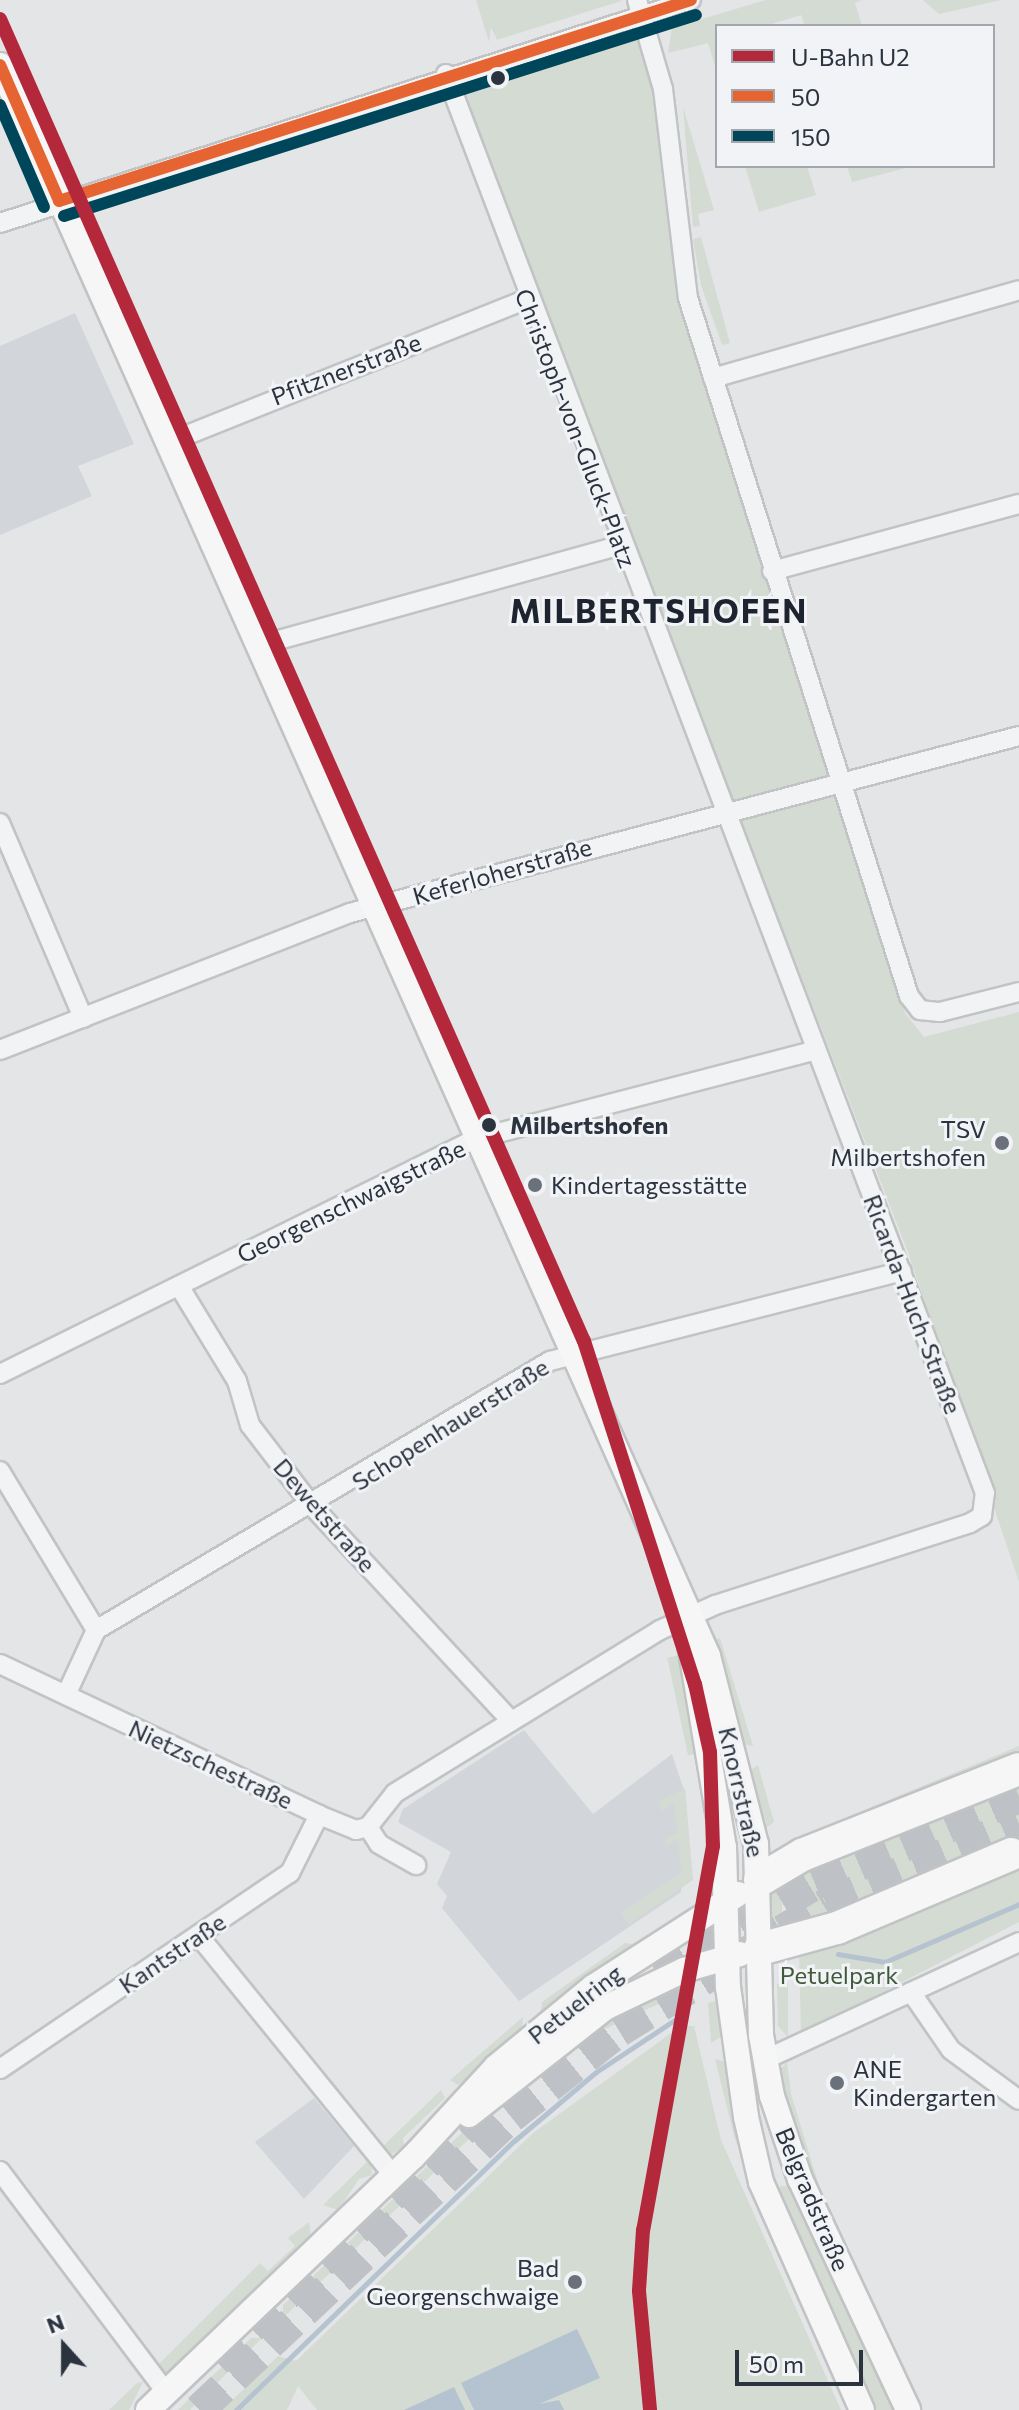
<!DOCTYPE html>
<html>
<head>
<meta charset="utf-8">
<style>
  body { margin:0 }
  #map { position:relative; width:1019px; height:2410px; overflow:hidden; background:#e3e5e7; font-family:Commissioner,sans-serif }
  div>[style] { position:absolute }
  .built>* { inset:0; background:#d2d5da }
  .green>* { inset:0; background:#d4dbd3; transform-origin:0 0 }
  .water>* { inset:0; background:#b4c3cf }
  .stream>* { height:5px; margin:-2.5px; padding:0 2.5px; transform-origin:2.5px; border-radius:2.5px; background:#b4c3cf }
  .highway-tunnel>* { height:32px; margin-top:-16px; transform-origin:0; background:repeating-linear-gradient(90deg,#bec1c5 0 32px,transparent 0 48px) }
  .roads { filter:drop-shadow(2px 0 #c1c3c5) drop-shadow(-2px 0 #c1c3c5) drop-shadow(0 2px #c1c3c5) drop-shadow(0 -2px #c1c3c5) }
  .street>* { height:18px; margin:-9px; padding:0 9px; transform-origin:9px; border-radius:9px; background:#f2f3f4 }
  .secondary>* { height:24px; margin:-12px; padding:0 12px; transform-origin:12px; border-radius:12px; background:#f6f6f6 }
  .highway>* { height:32px; margin:-16px; padding:0 16px; transform-origin:16px; border-radius:16px; background:#f6f6f6 }
  .bus-1>* { height:12px; margin:-6px; padding:0 6px; transform-origin:6px; border-radius:6px; background:#e66432 }
  .bus-2>* { height:12px; margin:-6px; padding:0 6px; transform-origin:6px; border-radius:6px; background:#00465a }
  .metro-1>* { height:14px; margin:-7px; padding:0 7px; transform-origin:7px; border-radius:7px; background:#b4283c }
  .dots>* { width:22px; height:22px; translate:-50% -50%; box-sizing:border-box; border:4px solid #f1f3f6; border-radius:50% }
  span { translate:-50% -50%; white-space:nowrap; text-align:center; line-height:1.15; -webkit-text-stroke:6px #f1f3f6; paint-order:stroke }
  .street-label { font-size:24px; color:#2b333f }
  .stop-label { font-size:24px; color:#2b333f; font-weight:700 }
  .left { translate:0 -50%; text-align:left }
  .poi-label { font-size:24px; color:#2b333f }
  .right { translate:-100% -50%; text-align:right }
  .park-label { font-size:24px; color:#41593a }
  .district-label { font-size:32px; color:#1d2430; font-weight:700; letter-spacing:2px }
  .legend { position:absolute; left:715px; top:24px; width:280px; height:144px; box-sizing:border-box; background:#f1f3f6; border:2px solid #a2a6ad; margin:0; padding:10px 14px; list-style:none; font-size:24px; color:#2b333f }
  .legend li { display:flex; align-items:center; gap:16px; height:40px }
  .legend b { width:40px; border:2px solid #a2a6ad }
  .north { position:absolute; left:24px; top:2306px; width:80px; height:80px; -webkit-text-stroke:6px #f1f3f6; paint-order:stroke; rotate:339deg; font-size:22px; font-weight:700; line-height:32px; text-align:center; color:#2b333f }
  .north::after { content:''; display:block; margin:auto; width:28px; height:36px; background:#2b333f; clip-path:polygon(50% 0,100% 100%,50% 72%,0 100%) }
  .scale { position:absolute; left:735px; top:2350px; width:128px; height:36px; box-sizing:border-box; border:4px solid #2b333f; border-top:0; padding-left:10px; font-size:24px; line-height:28px; white-space:nowrap; color:#2b333f; -webkit-text-stroke:6px #f1f3f6; paint-order:stroke }
</style>
</head>
<body>
<div id="map">
  <div class="built">
    <i style="clip-path:polygon(75px 313px,134px 444px,78px 466px,92px 496px,0 535px,0 346px)"></i>
    <i style="clip-path:polygon(524px 1730px,593px 1814px,672px 1754px,684px 1790px,681px 1892px,519px 2001px,442px 1908px,447px 1896px,437px 1884px,451px 1852px,398px 1822px,403px 1809px)"></i>
    <i style="clip-path:polygon(314px 2098px,354px 2146px,304px 2199px,255px 2142px)"></i>
  </div>
  <div class="green">
    <i style="clip-path:polygon(476px 0,621px 0,621px 1px,497px 40px,491px 27px,489px 42px)"></i>
    <i style="clip-path:polygon(766px 0,862px 0,855px 3px,862px 26px,805px 26px,801px 15px,765px 26px,717px 26px,717px 73px,708px 43px,668px 53px,672px 28px)"></i>
    <i style="clip-path:polygon(923px 0,1001px 0,939px 14px)"></i>
    <i style="clip-path:polygon(639px 39px,656px 88px,704px 382px,813px 706px,905px 1013px,924px 1037px,1019px 1012px,1019px 1582px,909px 1255px,459px 92px)"></i>
    <i style="clip-path:polygon(683px 107px,714px 210px,698px 214px,700px 226px,693px 227px)"></i>
    <i style="clip-path:polygon(745px 166px,807px 166px,816px 195px,759px 212px)"></i>
    <i style="clip-path:polygon(847px 166px,905px 166px,906px 168px,852px 182px)"></i>
    <i style="clip-path:polygon(701px 237px,730px 343px,722px 345px,701px 285px,693px 239px)"></i>
    <i style="clip-path:polygon(720px 1638px,753px 1746px,740px 1744px,711px 1642px)"></i>
    <i style="left:680px;top:1655px;width:100px;height:13px;rotate:78deg"></i>
    <i style="clip-path:polygon(1019px 1746px,1019px 1757px,796px 1844px,833px 1823px)"></i>
    <i style="clip-path:polygon(758px 1765px,774px 1822px,762px 1831px,766px 1822px,748px 1772px)"></i>
    <i style="clip-path:polygon(1019px 1779px,1019px 1922px,801px 2034px,797px 1870px)"></i>
    <i style="clip-path:polygon(685px 1788px,693px 1880px,629px 1924px,621px 1912px,681px 1873px,678px 1839px,666px 1846px,665px 1839px,677px 1832px,674px 1804px,661px 1811px,660px 1801px)"></i>
    <i style="clip-path:polygon(781px 1880px,783px 1931px,769px 1926px,769px 1890px)"></i>
    <i style="clip-path:polygon(625px 1943px,640px 1945px,577px 1983px,540px 2018px,542px 2002px)"></i>
    <i style="clip-path:polygon(689px 1976px,688px 1990px,601px 2031px,525px 2085px,283px 2318px,283px 2305px,520px 2077px,570px 2040px)"></i>
    <i style="clip-path:polygon(788px 1983px,788px 2037px,778px 2026px,777px 1984px)"></i>
    <i style="clip-path:polygon(720px 2000px,724px 2035px,711px 2043px,708px 2003px)"></i>
    <i style="clip-path:polygon(523px 2017px,522px 2033px,495px 2059px,458px 2085px,450px 2080px)"></i>
    <i style="clip-path:polygon(681px 2026px,694px 2026px,721px 2140px,841px 2410px,317px 2410px,298px 2386px,287px 2410px,222px 2410px,278px 2356px,296px 2361px,533px 2133px)"></i>
    <i style="clip-path:polygon(715px 2059px,726px 2062px,769px 2229px,734px 2136px)"></i>
    <i style="clip-path:polygon(787px 2062px,791px 2094px,824px 2202px,790px 2116px,781px 2069px)"></i>
    <i style="clip-path:polygon(441px 2090px,445px 2098px,403px 2138px,404px 2146px,392px 2154px,380px 2149px)"></i>
    <i style="clip-path:polygon(371px 2158px,372px 2175px,359px 2179px,338px 2210px,323px 2205px)"></i>
    <i style="clip-path:polygon(780px 2186px,796px 2186px,898px 2410px,872px 2410px,777px 2195px)"></i>
    <i style="clip-path:polygon(309px 2222px,311px 2237px,274px 2275px,169px 2373px,152px 2371px,260px 2263px,268px 2271px,295px 2246px,288px 2238px)"></i>
    <i style="clip-path:polygon(251px 2338px,262px 2338px,190px 2410px,178px 2410px)"></i>
    <i style="clip-path:polygon(143px 2382px,129px 2410px,109px 2410px,137px 2383px)"></i>
  </div>
  <div class="water">
    <i style="clip-path:polygon(577px 2329px,600px 2378px,539px 2404px,559px 2400px,564px 2410px,474px 2410px,461px 2383px)"></i>
    <i style="clip-path:polygon(454px 2387px,465px 2410px,404px 2410px)"></i>
  </div>
  <div class="stream">
    <i style="left:838px;top:1954px;width:48px;rotate:9.7deg"></i>
    <i style="left:885px;top:1962px;width:146px;rotate:-23.4deg"></i>
    <i style="left:236px;top:2410px;width:387px;rotate:-44.1deg"></i>
    <i style="left:514px;top:2141px;width:107px;rotate:-40.1deg"></i>
    <i style="left:596px;top:2072px;width:96px;rotate:-33.5deg"></i>
  </div>
  <div class="highway-tunnel">
    <i style="left:659px;top:1977px;width:182px;rotate:-30.8deg"></i>
    <i style="left:815px;top:1884px;width:222px;rotate:-23.1deg"></i>
    <i style="left:216px;top:2361px;width:385px;rotate:-43.1deg"></i>
    <i style="left:199px;top:2410px;width:428px;rotate:-43.2deg"></i>
    <i style="left:511px;top:2117px;width:138px;rotate:-38.5deg"></i>
    <i style="left:619px;top:2031px;width:243px;rotate:-31.5deg"></i>
    <i style="left:826px;top:1904px;width:209px;rotate:-22.8deg"></i>
  </div>
  <div class="roads">
    <div class="street">
      <i style="left:637px;top:0;width:93px;rotate:73.7deg"></i>
      <i style="left:663px;top:89px;width:210px;rotate:83.2deg"></i>
      <i style="left:688px;top:298px;width:732px;rotate:72.43deg"></i>
      <i style="left:909px;top:996px;width:18px;rotate:52deg"></i>
      <i style="left:920px;top:1010px;width:20px;rotate:6deg"></i>
      <i style="left:940px;top:1012px;width:81px;rotate:-14.2deg"></i>
      <i style="left:0;top:223px;width:726px;rotate:-17.89deg"></i>
      <i style="left:713px;top:378px;width:318px;rotate:-16deg"></i>
      <i style="left:167px;top:443px;width:388px;rotate:-21.8deg"></i>
      <i style="left:772px;top:571px;width:256px;rotate:-15.2deg"></i>
      <i style="left:257px;top:646px;width:377px;rotate:-15.5deg"></i>
      <i style="left:0;top:823px;width:212px;rotate:66.9deg"></i>
      <i style="left:0;top:1050px;width:376px;rotate:-21.4deg"></i>
      <i style="left:350px;top:913px;width:692px;rotate:-14.82deg"></i>
      <i style="left:179px;top:1286px;width:111px;rotate:58.6deg"></i>
      <i style="left:237px;top:1381px;width:46px;rotate:73.5deg"></i>
      <i style="left:250px;top:1425px;width:103px;rotate:52.5deg"></i>
      <i style="left:313px;top:1507px;width:289px;rotate:47.2deg"></i>
      <i style="left:0;top:1374px;width:530px;rotate:-26.32deg"></i>
      <i style="left:475px;top:1139px;width:348px;rotate:-14.6deg"></i>
      <i style="left:0;top:1471px;width:186px;rotate:58.9deg"></i>
      <i style="left:0;top:1664px;width:353px;rotate:25.3deg"></i>
      <i style="left:319px;top:1815px;width:40px;rotate:22deg"></i>
      <i style="left:356px;top:1830px;width:12px;rotate:-14deg"></i>
      <i style="left:66px;top:1695px;width:72px;rotate:-65.2deg"></i>
      <i style="left:96px;top:1630px;width:528px;rotate:-30.65deg"></i>
      <i style="left:550px;top:1361px;width:363px;rotate:-14.3deg"></i>
      <i style="left:368px;top:1827px;width:43px;rotate:-51.5deg"></i>
      <i style="left:395px;top:1793px;width:311px;rotate:-31.6deg"></i>
      <i style="left:660px;top:1630px;width:60px;rotate:-24.4deg"></i>
      <i style="left:715px;top:1605px;width:268px;rotate:-17.8deg"></i>
      <i style="left:970px;top:1523px;width:14px;rotate:-30deg"></i>
      <i style="left:982px;top:1516px;width:23px;rotate:-83deg"></i>
      <i style="left:985px;top:1493px;width:1518px;rotate:-110.8deg"></i>
      <i style="left:368px;top:1827px;width:20px;rotate:57deg"></i>
      <i style="left:379px;top:1844px;width:43px;rotate:29.6deg"></i>
      <i style="left:198px;top:1935px;width:309px;rotate:50.9deg"></i>
      <i style="left:911px;top:1992px;width:70px;rotate:55.4deg"></i>
      <i style="left:951px;top:2050px;width:84px;rotate:36.3deg"></i>
      <i style="left:764px;top:2060px;width:281px;rotate:-24.8deg"></i>
      <i style="left:0;top:2069px;width:350px;rotate:-34.1deg"></i>
      <i style="left:290px;top:1873px;width:65px;rotate:-63.4deg"></i>
      <i style="left:0;top:2171px;width:275px;rotate:53.1deg"></i>
    </div>
    <div class="secondary">
      <i style="left:0;top:65px;width:1741px;rotate:66.01deg"></i>
      <i style="left:708px;top:1656px;width:194px;rotate:75.7deg"></i>
      <i style="left:756px;top:1844px;width:191px;rotate:88.5deg"></i>
      <i style="left:761px;top:2035px;width:62px;rotate:79.8deg"></i>
      <i style="left:772px;top:2096px;width:88px;rotate:71.4deg"></i>
      <i style="left:800px;top:2179px;width:255px;rotate:64.9deg"></i>
      <i style="left:687px;top:1627px;width:223px;rotate:80.5deg"></i>
      <i style="left:724px;top:1847px;width:140px;rotate:88.4deg"></i>
      <i style="left:728px;top:1987px;width:131px;rotate:82.1deg"></i>
      <i style="left:746px;top:2117px;width:67px;rotate:77deg"></i>
      <i style="left:761px;top:2182px;width:249px;rotate:66.1deg"></i>
      <i style="left:469px;top:2115px;width:173px;rotate:-38.2deg"></i>
      <i style="left:605px;top:2008px;width:88px;rotate:-25.7deg"></i>
      <i style="left:684px;top:1970px;width:58px;rotate:-15.9deg"></i>
      <i style="left:148px;top:2410px;width:366px;rotate:-43.7deg"></i>
      <i style="left:413px;top:2157px;width:122px;rotate:-47.3deg"></i>
      <i style="left:496px;top:2067px;width:126px;rotate:-39.5deg"></i>
      <i style="left:593px;top:1987px;width:172px;rotate:-32.7deg"></i>
    </div>
    <div class="highway">
      <i style="left:760px;top:1880px;width:49px;rotate:-30.8deg"></i>
      <i style="left:802px;top:1855px;width:233px;rotate:-21.6deg"></i>
      <i style="left:760px;top:1949px;width:80px;rotate:-15.3deg"></i>
      <i style="left:837px;top:1928px;width:189px;rotate:-23deg"></i>
    </div>
  </div>
  <div class="bus-1">
    <i style="left:0;top:65px;width:148px;rotate:66.5deg"></i>
    <i style="left:59px;top:201px;width:663px;rotate:-17.64deg"></i>
  </div>
  <div class="bus-2">
    <i style="left:0;top:105px;width:111px;rotate:66.7deg"></i>
    <i style="left:64px;top:216px;width:663px;rotate:-17.64deg"></i>
  </div>
  <div class="metro-1">
    <i style="left:0;top:19px;width:1445px;rotate:66.17deg"></i>
    <i style="left:584px;top:1341px;width:361px;rotate:72.1deg"></i>
    <i style="left:695px;top:1684px;width:70px;rotate:77.6deg"></i>
    <i style="left:710px;top:1752px;width:94px;rotate:88.2deg"></i>
    <i style="left:713px;top:1846px;width:390px;rotate:100.3deg"></i>
    <i style="left:643px;top:2230px;width:61px;rotate:93.8deg"></i>
    <i style="left:639px;top:2291px;width:120px;rotate:84.7deg"></i>
  </div>
  <div class="dots">
    <i style="left:498px;top:78px;background:#2b333f"></i>
    <i style="left:489px;top:1125px;background:#2b333f"></i>
    <i style="left:1002px;top:1143px;background:#6b717a"></i>
    <i style="left:535px;top:1185px;background:#6b717a"></i>
    <i style="left:837px;top:2083px;background:#6b717a"></i>
    <i style="left:575px;top:2282px;background:#6b717a"></i>
  </div>
  <div class="street-label">
    <span style="left:346px;top:369px;rotate:-21deg">Pfitznerstraße</span>
    <span style="left:576px;top:428px;rotate:69deg">Christoph-von-Gluck-Platz</span>
    <span style="left:502px;top:871px;rotate:-16deg">Keferloherstraße</span>
    <span style="left:351px;top:1201px;rotate:-26deg">Georgenschwaigstraße</span>
    <span style="left:913px;top:1304px;rotate:69deg">Ricarda-Huch-Straße</span>
    <span style="left:450px;top:1424px;rotate:-32deg">Schopenhauerstraße</span>
    <span style="left:325px;top:1515px;rotate:49deg">Dewetstraße</span>
    <span style="left:211px;top:1764px;rotate:25deg">Nietzschestraße</span>
    <span style="left:742px;top:1792px;rotate:77deg">Knorrstraße</span>
    <span style="left:172px;top:1953px;rotate:-34deg">Kantstraße</span>
    <span style="left:575px;top:2004px;rotate:-38deg">Petuelring</span>
    <span style="left:813px;top:2199px;rotate:67deg">Belgradstraße</span>
  </div>
  <div class="stop-label">
    <span class="left" style="left:510px;top:1125px">Milbertshofen</span>
  </div>
  <div class="poi-label">
    <span class="right" style="left:986px;top:1143px">TSV<br>Milbertshofen</span>
    <span class="left" style="left:551px;top:1185px">Kindertagesstätte</span>
    <span class="left" style="left:853px;top:2083px">ANE<br>Kindergarten</span>
    <span class="right" style="left:559px;top:2282px">Bad<br>Georgenschwaige</span>
  </div>
  <div class="park-label">
    <span style="left:839px;top:1975px">Petuelpark</span>
  </div>
  <div class="district-label">
    <span style="left:659px;top:610px">MILBERTSHOFEN</span>
  </div>
  <ul class="legend">
  <li><b style="height:10px;background:#b4283c"></b>U-Bahn U2</li>
  <li><b style="height:10px;background:#e66432"></b>50</li>
  <li><b style="height:10px;background:#00465a"></b>150</li>
  </ul>
  <div class="north">N</div>
  <div class="scale">50 m</div>
</div>
</body>
</html>
